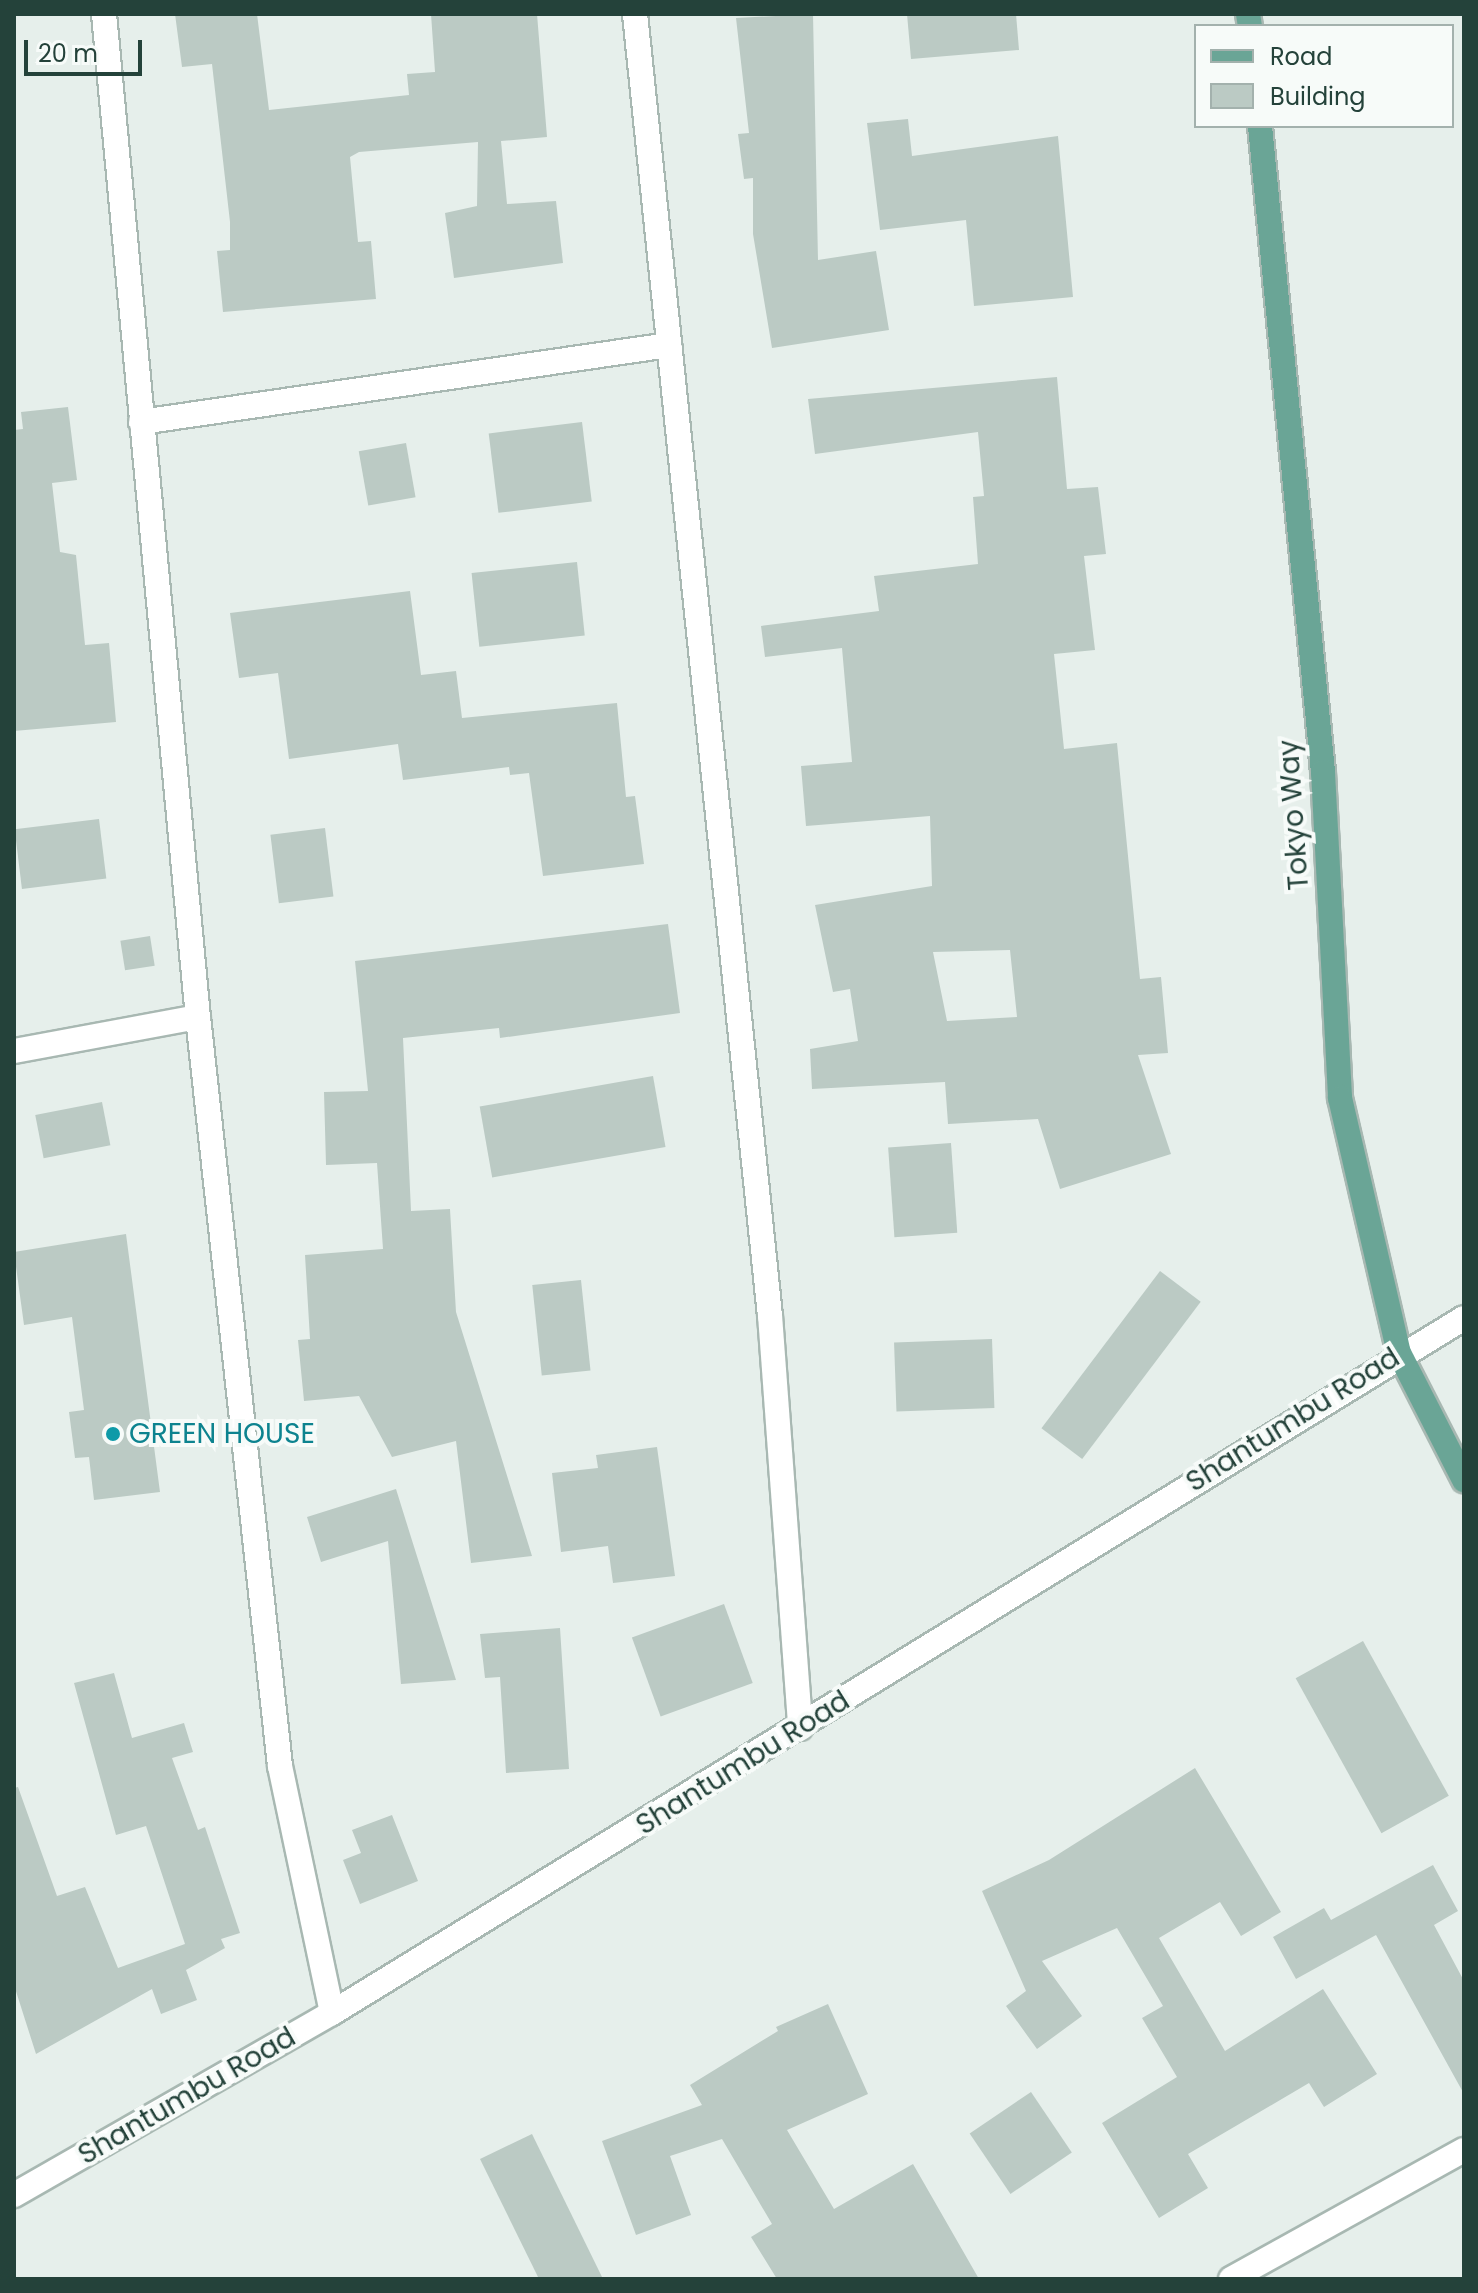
<!DOCTYPE html>
<html>
<head>
<meta charset="utf-8">
<style>
  body { margin:0 }
  #map { position:relative; width:1478px; height:2293px; overflow:hidden; background:#e6efeb; font-family:Poppins,sans-serif }
  div>[style] { position:absolute }
  .building>* { inset:0; background:#bbcac4; transform-origin:0 0 }
  .roads { filter:drop-shadow(2px 0 #a8b8b2) drop-shadow(-2px 0 #a8b8b2) drop-shadow(0 2px #a8b8b2) drop-shadow(0 -2px #a8b8b2) }
  .minor>* { height:24px; margin:-12px; padding:0 12px; transform-origin:12px; border-radius:12px; background:#fff }
  .major>* { height:24px; margin:-12px; padding:0 12px; transform-origin:12px; border-radius:12px; background:#6aa596 }
  .dots>* { width:22px; height:22px; translate:-50% -50%; box-sizing:border-box; border:4px solid #f7fbf9; border-radius:50% }
  span { translate:-50% -50%; white-space:nowrap; text-align:center; line-height:1.15; -webkit-text-stroke:8px #f7fbf9; paint-order:stroke }
  .street-label { font-size:28px; color:#24423a }
  .culture-label { font-size:28px; color:#0d838f }
  .left { translate:0 -50%; text-align:left }
  .frame { position:absolute; inset:0; border:16px solid #24423a; pointer-events:none }
  .legend { position:absolute; left:1194px; top:24px; width:260px; height:104px; box-sizing:border-box; background:#f7fbf9; border:2px solid #a3b1ad; margin:0; padding:10px 14px; list-style:none; font-size:24px; color:#24423a }
  .legend li { display:flex; align-items:center; gap:16px; height:40px }
  .legend b { width:40px; border:2px solid #a3b1ad }
  .scale { position:absolute; left:24px; top:40px; width:118px; height:36px; box-sizing:border-box; border:4px solid #24423a; border-top:0; padding-left:10px; font-size:24px; line-height:28px; white-space:nowrap; color:#24423a; -webkit-text-stroke:6px #f7fbf9; paint-order:stroke }
</style>
</head>
<body>
<div id="map">
  <div class="building">
    <i style="clip-path:polygon(175px 14px,257px 14px,269px 110px,409px 95px,407px 74px,435px 72px,431px 14px,537px 14px,547px 137px,501px 141px,507px 204px,556px 201px,563px 263px,454px 278px,445px 213px,477px 206px,478px 142px,359px 152px,350px 157px,358px 242px,371px 241px,376px 299px,223px 312px,217px 251px,230px 250px,230px 222px,212px 64px,182px 67px)"></i>
    <i style="clip-path:polygon(813px 14px,818px 260px,876px 251px,889px 330px,772px 348px,753px 234px,753px 178px,744px 179px,738px 134px,749px 133px,736px 18px)"></i>
    <i style="clip-path:polygon(907px 14px,1016px 14px,1019px 50px,911px 59px)"></i>
    <i style="clip-path:polygon(908px 119px,912px 156px,1058px 136px,1073px 297px,974px 306px,966px 220px,880px 230px,867px 123px)"></i>
    <i style="clip-path:polygon(evenodd,1057px 377px,1067px 489px,1098px 487px,1106px 554px,1084px 556px,1095px 650px,1054px 654px,1064px 749px,1117px 743px,1140px 979px,1161px 977px,1168px 1053px,1138px 1055px,1171px 1154px,1060px 1189px,1038px 1119px,948px 1124px,945px 1082px,812px 1089px,810px 1049px,858px 1041px,850px 989px,833px 992px,815px 905px,932px 886px,930px 816px,806px 826px,801px 766px,852px 762px,842px 648px,765px 657px,761px 626px,879px 611px,874px 576px,978px 564px,973px 497px,984px 496px,978px 432px,815px 454px,808px 399px,1057px 377px,1010px 950px,1017px 1017px,947px 1021px,933px 952px,1010px 950px)"></i>
    <i style="clip-path:polygon(68px 407px,77px 480px,52px 483px,60px 552px,76px 555px,85px 645px,109px 643px,116px 722px,14px 731px,14px 430px,23px 429px,21px 412px)"></i>
    <i style="left:582px;top:422px;width:80px;height:94px;rotate:83deg"></i>
    <i style="left:406px;top:443px;width:55px;height:48px;rotate:80deg"></i>
    <i style="left:577px;top:562px;width:74px;height:106px;rotate:84deg"></i>
    <i style="clip-path:polygon(410px 591px,421px 675px,456px 671px,462px 718px,617px 703px,626px 797px,635px 796px,644px 864px,543px 876px,529px 773px,510px 775px,509px 767px,403px 780px,398px 744px,289px 759px,278px 673px,239px 678px,230px 613px)"></i>
    <i style="left:99px;top:819px;width:60px;height:85px;rotate:83deg"></i>
    <i style="left:325px;top:828px;width:69px;height:55px;rotate:83deg"></i>
    <i style="clip-path:polygon(668px 924px,680px 1013px,500px 1038px,499px 1028px,403px 1038px,411px 1211px,450px 1209px,456px 1312px,532px 1556px,471px 1563px,456px 1441px,392px 1457px,359px 1396px,304px 1401px,298px 1340px,310px 1339px,305px 1255px,383px 1249px,377px 1163px,326px 1165px,324px 1092px,368px 1091px,355px 961px)"></i>
    <i style="left:150px;top:936px;width:30px;height:30px;rotate:81deg"></i>
    <i style="left:653px;top:1076px;width:72px;height:176px;rotate:80deg"></i>
    <i style="left:102px;top:1102px;width:44px;height:68px;rotate:79deg"></i>
    <i style="left:951px;top:1143px;width:90px;height:63px;rotate:86deg"></i>
    <i style="clip-path:polygon(126px 1234px,160px 1492px,94px 1500px,89px 1457px,75px 1458px,69px 1412px,84px 1410px,72px 1317px,24px 1325px,14px 1252px)"></i>
    <i style="left:1160px;top:1271px;width:51px;height:197px;rotate:37deg"></i>
    <i style="left:581px;top:1280px;width:91px;height:49px;rotate:84deg"></i>
    <i style="left:992px;top:1339px;width:69px;height:98px;rotate:88deg"></i>
    <i style="clip-path:polygon(657px 1447px,675px 1576px,613px 1583px,608px 1546px,561px 1552px,552px 1473px,598px 1468px,596px 1455px)"></i>
    <i style="clip-path:polygon(396px 1489px,410px 1534px,456px 1680px,401px 1684px,388px 1541px,321px 1562px,307px 1517px)"></i>
    <i style="left:724px;top:1604px;width:84px;height:98px;rotate:70deg"></i>
    <i style="clip-path:polygon(560px 1628px,569px 1769px,506px 1773px,500px 1677px,485px 1678px,480px 1634px)"></i>
    <i style="left:1363px;top:1641px;width:177px;height:77px;rotate:61deg"></i>
    <i style="clip-path:polygon(114px 1673px,132px 1738px,184px 1723px,193px 1752px,172px 1758px,198px 1830px,205px 1827px,240px 1933px,221px 1939px,225px 1948px,186px 1970px,197px 2000px,161px 2014px,152px 1989px,36px 2054px,14px 1985px,14px 1788px,18px 1787px,57px 1896px,85px 1887px,118px 1968px,185px 1944px,146px 1826px,116px 1835px,74px 1683px)"></i>
    <i style="clip-path:polygon(1195px 1768px,1281px 1912px,1241px 1936px,1220px 1902px,1159px 1938px,1225px 2051px,1323px 1989px,1377px 2074px,1324px 2107px,1309px 2083px,1188px 2154px,1208px 2188px,1159px 2218px,1102px 2123px,1177px 2077px,1142px 2018px,1163px 2006px,1117px 1928px,1042px 1961px,1082px 2016px,1037px 2049px,1006px 2006px,1026px 1991px,982px 1891px,1049px 1860px)"></i>
    <i style="clip-path:polygon(392px 1815px,418px 1881px,360px 1904px,343px 1860px,361px 1853px,352px 1830px)"></i>
    <i style="clip-path:polygon(1433px 1865px,1458px 1911px,1434px 1925px,1464px 1981px,1464px 2094px,1376px 1935px,1296px 1979px,1273px 1937px,1324px 1908px,1331px 1920px)"></i>
    <i style="clip-path:polygon(828px 2004px,868px 2094px,787px 2130px,834px 2209px,913px 2164px,979px 2279px,777px 2279px,751px 2237px,772px 2224px,722px 2139px,670px 2156px,691px 2215px,636px 2235px,602px 2141px,702px 2105px,690px 2085px,778px 2031px,776px 2027px)"></i>
    <i style="left:1031px;top:2092px;width:73px;height:74px;rotate:56deg"></i>
    <i style="clip-path:polygon(532px 2134px,603px 2279px,539px 2279px,480px 2159px)"></i>
  </div>
  <div class="roads">
    <div class="minor">
      <i style="left:104px;top:14px;width:1007px;rotate:84.65deg"></i>
      <i style="left:198px;top:1017px;width:753px;rotate:83.75deg"></i>
      <i style="left:280px;top:1766px;width:252px;rotate:78.1deg"></i>
      <i style="left:635px;top:14px;width:1308px;rotate:84.08deg"></i>
      <i style="left:770px;top:1315px;width:414px;rotate:85.8deg"></i>
      <i style="left:141px;top:422px;width:534px;rotate:-8.3deg"></i>
      <i style="left:14px;top:1051px;width:187px;rotate:-10.5deg"></i>
      <i style="left:14px;top:2195px;width:366px;rotate:-29.8deg"></i>
      <i style="left:332px;top:2013px;width:1328px;rotate:-31.55deg"></i>
      <i style="left:1231px;top:2279px;width:266px;rotate:-29deg"></i>
    </div>
    <div class="major">
      <i style="left:1248px;top:14px;width:12px;rotate:81deg"></i>
      <i style="left:1260px;top:126px;width:649px;rotate:84.43deg"></i>
      <i style="left:1323px;top:772px;width:326px;rotate:87deg"></i>
      <i style="left:1340px;top:1098px;width:262px;rotate:77deg"></i>
      <i style="left:1399px;top:1353px;width:143px;rotate:62.9deg"></i>
    </div>
  </div>
  <div class="dots">
    <i style="left:113px;top:1434px;background:#0f9aa8"></i>
  </div>
  <div class="street-label">
    <span style="left:1294px;top:815px;rotate:-94deg">Tokyo Way</span>
    <span style="left:1293px;top:1420px;rotate:-32deg">Shantumbu Road</span>
    <span style="left:743px;top:1763px;rotate:-32deg">Shantumbu Road</span>
    <span style="left:187px;top:2096px;rotate:-30deg">Shantumbu Road</span>
  </div>
  <div class="culture-label">
    <span class="left" style="left:129px;top:1434px">GREEN HOUSE</span>
  </div>
  <div class="frame"></div>
  <ul class="legend">
  <li><b style="height:10px;background:#6aa596"></b>Road</li>
  <li><b style="height:22px;background:#bbcac4"></b>Building</li>
  </ul>
  <div class="scale">20 m</div>
</div>
</body>
</html>
